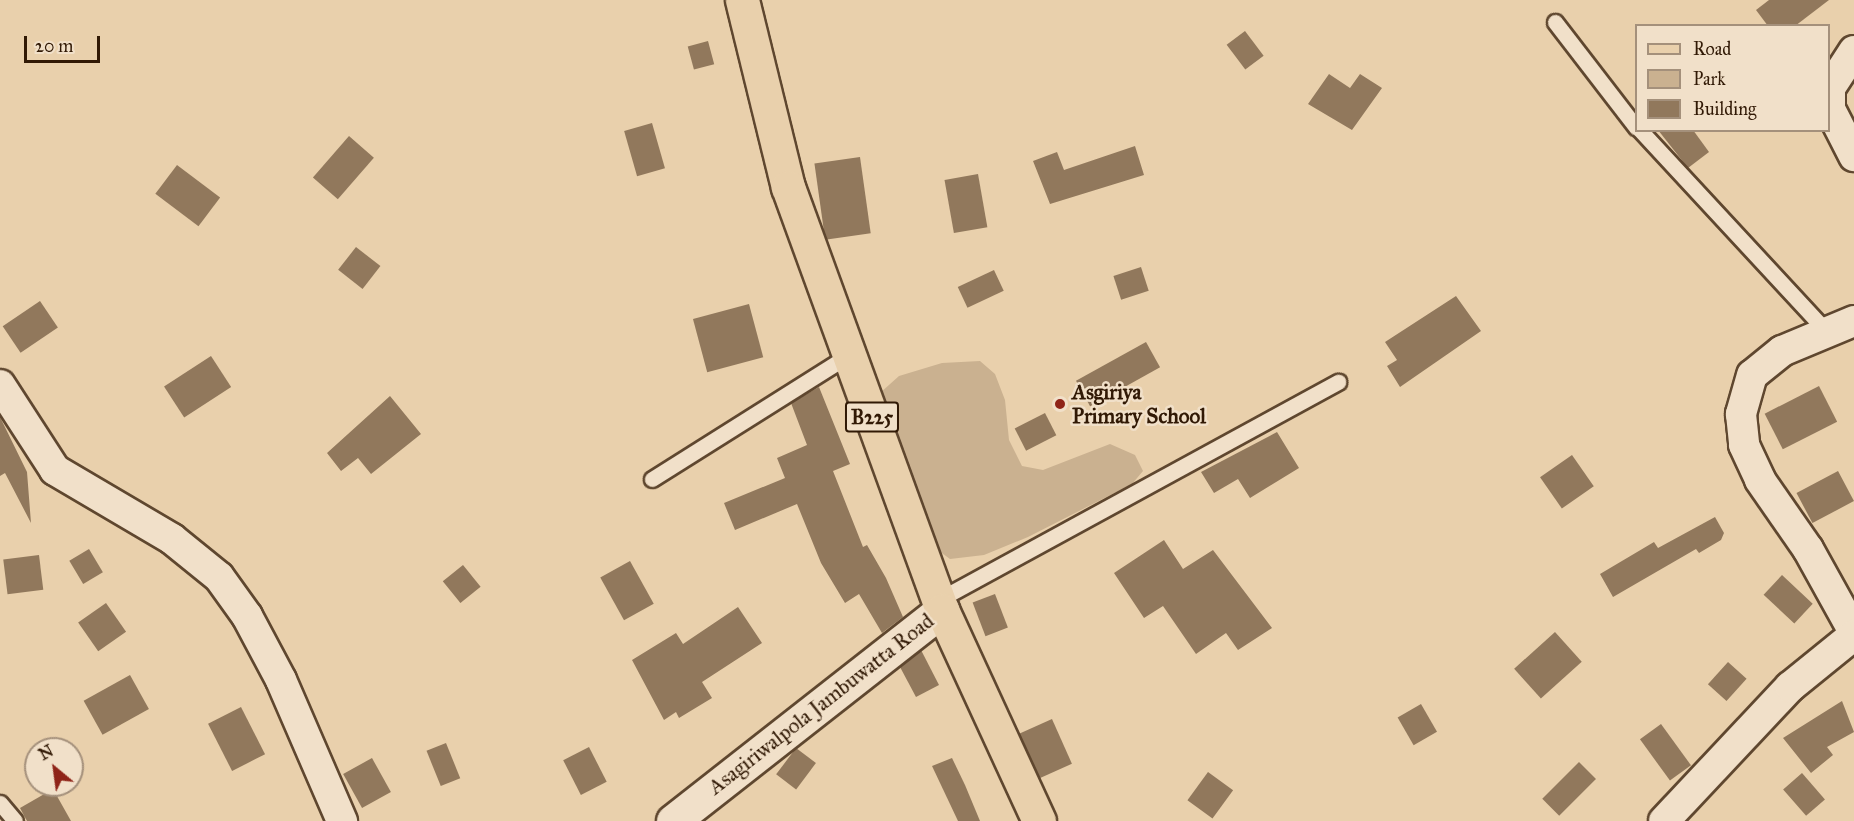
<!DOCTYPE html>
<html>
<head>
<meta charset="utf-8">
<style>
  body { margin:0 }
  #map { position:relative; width:1854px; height:821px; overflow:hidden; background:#e9d0ac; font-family:"IM FELL Great Primer",serif }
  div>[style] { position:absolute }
  .green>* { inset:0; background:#cab190 }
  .building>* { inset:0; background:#91785c; transform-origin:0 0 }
  .roads { filter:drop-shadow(2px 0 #5f472f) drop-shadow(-2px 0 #5f472f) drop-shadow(0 2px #5f472f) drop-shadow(0 -2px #5f472f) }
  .lane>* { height:15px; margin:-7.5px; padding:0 7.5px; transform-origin:7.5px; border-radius:7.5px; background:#f1e0c9 }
  .street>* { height:30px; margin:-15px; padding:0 15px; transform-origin:15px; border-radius:15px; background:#f1e0c9 }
  .secondary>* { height:33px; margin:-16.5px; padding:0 16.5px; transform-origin:16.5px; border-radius:16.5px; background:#f1e0c9 }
  .primary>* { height:33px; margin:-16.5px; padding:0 16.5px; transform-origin:16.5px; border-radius:16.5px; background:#e9d0ac }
  .dots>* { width:16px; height:16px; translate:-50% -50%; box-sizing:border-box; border:3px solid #f1e0c9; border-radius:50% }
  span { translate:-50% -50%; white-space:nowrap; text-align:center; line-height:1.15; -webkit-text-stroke:5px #f1e0c9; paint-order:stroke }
  .shield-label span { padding:2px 4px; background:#f1e0c9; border:2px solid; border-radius:4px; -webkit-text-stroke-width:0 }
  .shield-label { font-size:20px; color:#311905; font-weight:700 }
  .poi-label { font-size:21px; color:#311905; font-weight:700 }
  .left { translate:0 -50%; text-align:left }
  .street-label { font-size:21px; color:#311905 }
  .legend { position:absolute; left:1635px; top:24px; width:195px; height:108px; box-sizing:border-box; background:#f1e0c9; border:2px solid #a4907b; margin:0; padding:8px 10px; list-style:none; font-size:18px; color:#311905 }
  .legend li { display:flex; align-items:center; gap:12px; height:30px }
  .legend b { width:30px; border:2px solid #a4907b }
  .north { position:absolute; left:24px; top:737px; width:60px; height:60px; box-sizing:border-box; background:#f1e0c9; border:2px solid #a4907b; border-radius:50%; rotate:331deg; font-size:16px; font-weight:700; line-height:24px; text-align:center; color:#311905 }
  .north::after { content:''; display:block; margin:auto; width:21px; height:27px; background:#8f2418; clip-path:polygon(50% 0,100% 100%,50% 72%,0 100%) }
  .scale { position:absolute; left:24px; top:36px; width:76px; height:27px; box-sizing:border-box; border:3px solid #311905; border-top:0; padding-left:8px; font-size:18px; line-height:21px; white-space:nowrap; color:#311905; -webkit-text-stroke:4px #f1e0c9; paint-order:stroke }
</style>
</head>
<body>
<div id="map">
  <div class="green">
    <i style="clip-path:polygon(980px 361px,995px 374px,1005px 400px,1009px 440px,1022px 466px,1043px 470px,1110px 444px,1135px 455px,1143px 471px,1132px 484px,1028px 537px,984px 555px,950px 559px,935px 548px,880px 393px,899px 376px,942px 363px)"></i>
  </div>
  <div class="building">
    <i style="clip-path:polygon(1769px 0,1829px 0,1795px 26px,1768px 26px,1756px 10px)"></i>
    <i style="left:1245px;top:31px;width:31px;height:23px;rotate:53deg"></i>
    <i style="left:708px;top:41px;width:24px;height:21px;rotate:75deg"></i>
    <i style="clip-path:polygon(1329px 74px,1350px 88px,1360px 74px,1382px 88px,1352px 130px,1308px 104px)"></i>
    <i style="left:652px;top:123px;width:47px;height:29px;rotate:74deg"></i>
    <i style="clip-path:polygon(1658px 130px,1693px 130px,1709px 152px,1688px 168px)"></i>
    <i style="left:349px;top:136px;width:33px;height:55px;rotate:41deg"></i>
    <i style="clip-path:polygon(1135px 146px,1144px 175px,1050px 204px,1033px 161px,1057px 152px,1064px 170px)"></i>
    <i style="left:860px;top:157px;width:77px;height:46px;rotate:82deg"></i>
    <i style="left:177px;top:165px;width:54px;height:36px;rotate:37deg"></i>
    <i style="left:978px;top:174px;width:54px;height:34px;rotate:80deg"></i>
    <i style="left:356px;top:247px;width:31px;height:29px;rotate:38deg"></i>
    <i style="left:1141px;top:267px;width:25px;height:29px;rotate:72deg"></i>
    <i style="left:994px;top:270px;width:23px;height:40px;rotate:65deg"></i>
    <i style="clip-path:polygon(1456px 296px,1481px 331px,1400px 387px,1387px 366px,1397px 360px,1385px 342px)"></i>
    <i style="left:40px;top:301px;width:32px;height:45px;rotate:56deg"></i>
    <i style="left:749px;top:304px;width:55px;height:58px;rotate:75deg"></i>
    <i style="left:1146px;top:342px;width:29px;height:80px;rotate:61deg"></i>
    <i style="left:211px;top:356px;width:37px;height:56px;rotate:57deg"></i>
    <i style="left:1819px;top:386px;width:40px;height:61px;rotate:63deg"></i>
    <i style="clip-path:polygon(819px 387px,850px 464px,833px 471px,863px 547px,867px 545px,886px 578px,903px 617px,882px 633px,859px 594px,845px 603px,821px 563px,797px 504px,735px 530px,724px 503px,785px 478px,777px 458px,807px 445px,791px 403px)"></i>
    <i style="clip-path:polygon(390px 396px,421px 434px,371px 474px,358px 458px,341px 471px,327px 453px)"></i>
    <i style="left:1045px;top:413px;width:25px;height:34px;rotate:63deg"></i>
    <i style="clip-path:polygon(0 417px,27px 472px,31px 523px,5px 473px,0 476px)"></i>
    <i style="clip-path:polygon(1277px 432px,1299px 468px,1250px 498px,1238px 479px,1214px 493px,1201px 472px)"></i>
    <i style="left:1572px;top:455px;width:38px;height:39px;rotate:55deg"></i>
    <i style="left:1838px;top:471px;width:34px;height:47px;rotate:62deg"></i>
    <i style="clip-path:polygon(1715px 517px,1724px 533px,1721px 540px,1699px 553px,1696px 549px,1613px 597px,1600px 574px,1654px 542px,1658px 548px)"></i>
    <i style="clip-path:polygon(1164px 540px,1183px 569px,1213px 550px,1272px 628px,1238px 650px,1226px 633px,1196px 654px,1163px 606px,1144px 618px,1114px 573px)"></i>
    <i style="left:89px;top:549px;width:27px;height:23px;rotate:59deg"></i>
    <i style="left:39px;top:555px;width:35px;height:36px;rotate:83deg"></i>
    <i style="left:630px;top:561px;width:49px;height:34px;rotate:61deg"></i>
    <i style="left:463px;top:565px;width:28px;height:26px;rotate:51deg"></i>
    <i style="left:1782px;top:575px;width:42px;height:27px;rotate:43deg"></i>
    <i style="left:995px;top:594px;width:36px;height:24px;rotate:69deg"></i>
    <i style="left:106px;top:603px;width:35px;height:34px;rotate:55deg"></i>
    <i style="clip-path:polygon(738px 607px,762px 643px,702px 682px,712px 698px,679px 718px,676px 712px,664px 720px,632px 660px,676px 633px,683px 644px)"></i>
    <i style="left:1555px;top:632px;width:40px;height:55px;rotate:48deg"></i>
    <i style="clip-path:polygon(921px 650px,939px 685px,916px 697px,900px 667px)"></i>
    <i style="left:1728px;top:662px;width:25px;height:30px;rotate:42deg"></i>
    <i style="left:130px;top:675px;width:39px;height:53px;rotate:61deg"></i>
    <i style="clip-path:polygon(1842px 701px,1854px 732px,1827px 747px,1833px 755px,1811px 773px,1783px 738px)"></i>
    <i style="left:1421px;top:704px;width:32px;height:27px;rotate:60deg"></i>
    <i style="left:241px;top:707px;width:53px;height:37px;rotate:63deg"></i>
    <i style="left:1052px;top:719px;width:49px;height:36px;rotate:66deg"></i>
    <i style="left:1661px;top:724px;width:51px;height:26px;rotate:54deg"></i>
    <i style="left:446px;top:743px;width:38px;height:21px;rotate:68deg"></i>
    <i style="left:589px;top:747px;width:39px;height:29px;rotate:63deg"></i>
    <i style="left:796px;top:748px;width:25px;height:33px;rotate:37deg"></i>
    <i style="left:372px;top:758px;width:39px;height:33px;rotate:61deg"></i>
    <i style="clip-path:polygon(952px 758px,965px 785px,980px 821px,958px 821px,932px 766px)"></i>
    <i style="left:1579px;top:762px;width:24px;height:52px;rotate:45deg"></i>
    <i style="left:1208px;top:772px;width:31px;height:35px;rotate:36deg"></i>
    <i style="left:1802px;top:773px;width:35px;height:25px;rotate:49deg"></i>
    <i style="clip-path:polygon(53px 789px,71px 821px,27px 821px,20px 808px)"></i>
  </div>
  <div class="roads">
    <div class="lane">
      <i style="left:1555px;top:22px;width:133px;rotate:52.4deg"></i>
      <i style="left:1640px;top:130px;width:277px;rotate:47.2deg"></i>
      <i style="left:652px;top:479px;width:233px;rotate:-32.2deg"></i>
      <i style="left:938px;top:600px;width:456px;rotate:-28.6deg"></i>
      <i style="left:0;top:803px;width:23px;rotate:50deg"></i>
    </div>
    <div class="street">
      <i style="left:1854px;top:51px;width:44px;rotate:123deg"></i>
      <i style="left:1830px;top:88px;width:21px;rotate:90deg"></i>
      <i style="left:1830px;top:109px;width:53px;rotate:62.9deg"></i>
      <i style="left:1854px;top:321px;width:78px;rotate:157.4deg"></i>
      <i style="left:1782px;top:351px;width:38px;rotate:141deg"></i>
      <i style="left:1752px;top:375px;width:41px;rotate:105.8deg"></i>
      <i style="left:1741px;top:414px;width:31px;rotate:84deg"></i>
      <i style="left:1744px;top:445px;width:38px;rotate:65deg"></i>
      <i style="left:1760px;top:480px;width:84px;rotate:55.2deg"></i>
      <i style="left:1808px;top:549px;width:95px;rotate:61deg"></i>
      <i style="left:0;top:385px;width:101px;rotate:57.1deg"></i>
      <i style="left:55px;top:470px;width:136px;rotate:30.5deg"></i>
      <i style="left:172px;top:539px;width:60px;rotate:39deg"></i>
      <i style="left:219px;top:577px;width:48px;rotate:54.3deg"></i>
      <i style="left:247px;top:616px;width:72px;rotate:62deg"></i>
      <i style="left:281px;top:680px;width:154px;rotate:66.6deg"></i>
      <i style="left:1664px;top:821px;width:184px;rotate:-46.8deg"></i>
      <i style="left:1790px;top:687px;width:82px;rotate:-39.1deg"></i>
    </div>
    <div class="secondary">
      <i style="left:673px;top:821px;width:342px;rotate:-38.1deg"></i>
    </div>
    <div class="primary">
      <i style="left:742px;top:0;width:193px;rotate:76.2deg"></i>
      <i style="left:788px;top:187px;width:450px;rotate:70deg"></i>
      <i style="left:942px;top:610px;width:232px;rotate:65.3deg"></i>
    </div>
  </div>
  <div class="dots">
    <i style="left:1060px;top:404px;background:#8f2418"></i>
  </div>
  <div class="shield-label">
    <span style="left:872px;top:417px">B225</span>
  </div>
  <div class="poi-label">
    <span class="left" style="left:1072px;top:404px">Asgiriya<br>Primary School</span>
  </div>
  <div class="street-label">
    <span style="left:821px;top:704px;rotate:-38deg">Asagiriwalpola Jambuwatta Road</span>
  </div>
  <ul class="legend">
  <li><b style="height:8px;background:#e9d0ac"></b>Road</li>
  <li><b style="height:16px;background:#cab190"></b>Park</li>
  <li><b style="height:16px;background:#91785c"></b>Building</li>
  </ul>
  <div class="north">N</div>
  <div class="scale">20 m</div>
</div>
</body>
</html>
